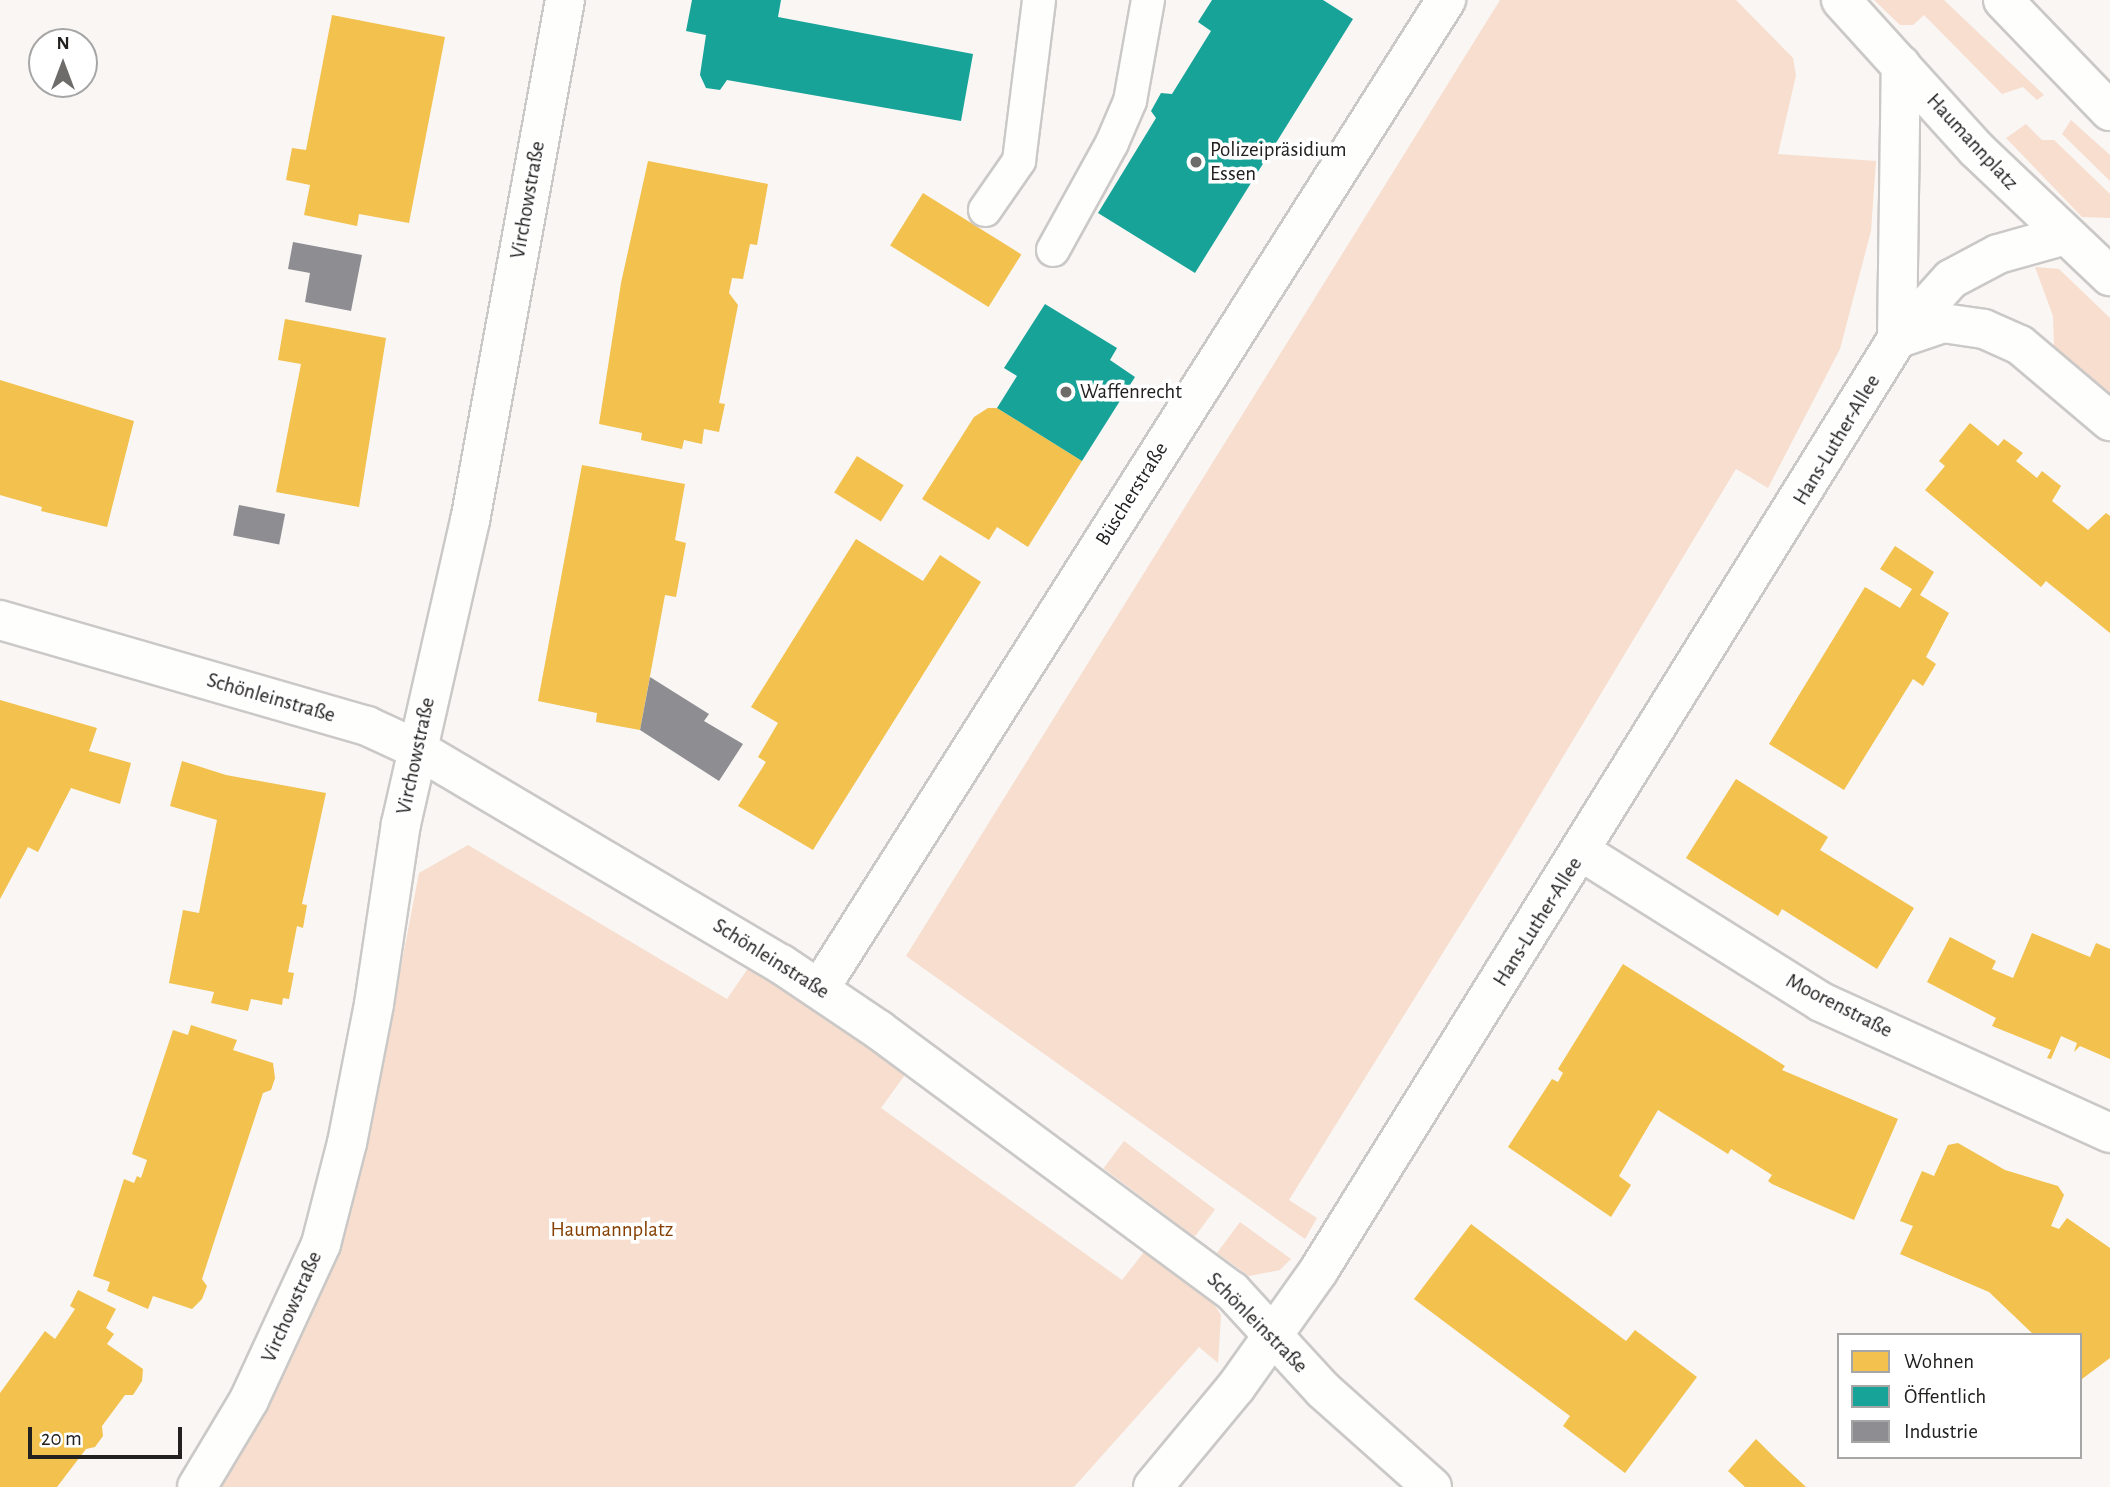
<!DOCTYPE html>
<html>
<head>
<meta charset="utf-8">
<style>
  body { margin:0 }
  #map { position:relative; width:2110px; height:1487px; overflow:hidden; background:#f9f6f4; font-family:"Alegreya Sans",sans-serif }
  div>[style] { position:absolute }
  .green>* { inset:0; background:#f7dece; transform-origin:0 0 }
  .homes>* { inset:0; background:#f2c14e; transform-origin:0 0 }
  .public>* { inset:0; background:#17a398 }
  .industry>* { inset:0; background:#8d8d92; transform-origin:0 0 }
  .roads { filter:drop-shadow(2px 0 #cbc9c7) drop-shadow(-2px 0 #cbc9c7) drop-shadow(0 2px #cbc9c7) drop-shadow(0 -2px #cbc9c7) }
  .service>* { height:32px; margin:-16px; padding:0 16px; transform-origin:16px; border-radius:16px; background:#fefefd }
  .minor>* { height:38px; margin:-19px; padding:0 19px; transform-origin:19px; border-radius:19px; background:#fefefd }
  .secondary>* { height:38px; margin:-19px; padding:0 19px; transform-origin:19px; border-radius:19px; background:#fefefd }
  .dots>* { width:19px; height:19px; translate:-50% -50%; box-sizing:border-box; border:4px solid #fff; border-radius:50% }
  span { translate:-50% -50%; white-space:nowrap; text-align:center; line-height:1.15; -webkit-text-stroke:7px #fff; paint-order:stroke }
  .street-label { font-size:21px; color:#232120 }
  .poi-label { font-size:21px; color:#232120 }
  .left { translate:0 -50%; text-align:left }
  .park-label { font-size:21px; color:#863f00 }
  .legend { position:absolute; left:1837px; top:1333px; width:245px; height:126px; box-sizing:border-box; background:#fff; border:2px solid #a7a6a6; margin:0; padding:9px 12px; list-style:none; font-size:21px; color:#232120 }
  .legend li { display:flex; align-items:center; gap:14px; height:35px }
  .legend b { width:35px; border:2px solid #a7a6a6 }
  .north { position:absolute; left:28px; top:28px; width:70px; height:70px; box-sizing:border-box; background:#fff; border:2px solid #a7a6a6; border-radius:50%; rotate:0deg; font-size:19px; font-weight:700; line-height:28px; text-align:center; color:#232120 }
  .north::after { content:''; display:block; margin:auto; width:24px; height:32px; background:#6e6c6a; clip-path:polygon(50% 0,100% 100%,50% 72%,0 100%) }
  .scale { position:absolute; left:28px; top:1427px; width:154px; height:32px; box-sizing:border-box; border:4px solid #232120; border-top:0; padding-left:9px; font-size:21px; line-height:24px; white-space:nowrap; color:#232120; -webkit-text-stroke:5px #fff; paint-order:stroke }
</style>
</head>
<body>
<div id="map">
  <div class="green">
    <i style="clip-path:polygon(1500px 0,1736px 0,1793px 58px,1796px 75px,1778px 154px,1876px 161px,1871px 231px,1840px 349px,1768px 488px,1736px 469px,1727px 484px,1510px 845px,1289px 1200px,1317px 1218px,1305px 1239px,906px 956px)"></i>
    <i style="clip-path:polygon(1874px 0,1944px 0,2044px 95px,2037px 100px,2023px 87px,2002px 94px,1924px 15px,1913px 25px,1900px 25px)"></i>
    <i style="clip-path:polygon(2071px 120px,2110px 155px,2110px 181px,2062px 134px)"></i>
    <i style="clip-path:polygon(2026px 124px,2042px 140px,2054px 140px,2110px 194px,2110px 218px,2082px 217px,2006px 138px)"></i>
    <i style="clip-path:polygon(2035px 267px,2059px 269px,2110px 318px,2110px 400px,2054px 347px,2053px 316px)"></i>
    <i style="clip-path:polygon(468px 845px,727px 999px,749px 967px,855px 1034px,907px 1072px,881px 1108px,1122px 1280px,1148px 1247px,1212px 1301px,1221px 1315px,1218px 1363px,1199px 1347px,1074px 1487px,217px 1487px,352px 1190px,371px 1122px,419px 873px)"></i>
    <i style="left:1124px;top:1141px;width:114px;height:34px;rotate:37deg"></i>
    <i style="clip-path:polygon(1240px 1222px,1291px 1259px,1280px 1270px,1249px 1276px,1217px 1253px)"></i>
  </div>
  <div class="homes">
    <i style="clip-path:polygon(332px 15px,445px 37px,409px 223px,359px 214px,357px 226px,304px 215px,310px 185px,286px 180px,292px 148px,306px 150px)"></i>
    <i style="clip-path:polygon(648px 161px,768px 184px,757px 245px,750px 244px,743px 279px,732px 278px,729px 293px,738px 305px,719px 403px,725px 404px,719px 432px,704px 429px,702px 444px,684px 440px,682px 449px,641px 440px,642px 433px,599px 424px,621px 283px)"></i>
    <i style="left:923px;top:193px;width:116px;height:62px;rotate:32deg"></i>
    <i style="clip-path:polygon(285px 319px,386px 338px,359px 507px,276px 492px,301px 364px,278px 360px)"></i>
    <i style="clip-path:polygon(0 380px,134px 421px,107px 527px,41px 511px,42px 507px,0 495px)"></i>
    <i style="clip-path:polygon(988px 408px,997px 408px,1082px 461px,1028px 547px,997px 527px,989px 540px,922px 499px,974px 417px)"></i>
    <i style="clip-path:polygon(1970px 423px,1998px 446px,2004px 439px,2023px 453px,2016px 461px,2037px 478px,2042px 471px,2061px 486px,2052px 501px,2088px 530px,2106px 513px,2110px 516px,2110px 633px,2046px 581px,2041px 587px,1925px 490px,1945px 466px,1939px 461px)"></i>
    <i style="left:857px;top:456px;width:55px;height:43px;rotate:32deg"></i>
    <i style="clip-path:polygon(582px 465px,685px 484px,675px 540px,686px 543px,676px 597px,665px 595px,640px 730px,596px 722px,597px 713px,538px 701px)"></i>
    <i style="clip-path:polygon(856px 539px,923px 581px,940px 555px,981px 582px,813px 850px,738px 806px,766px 762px,758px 757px,778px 723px,751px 707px)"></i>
    <i style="clip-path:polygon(1895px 546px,1934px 572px,1920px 595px,1949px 613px,1926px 657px,1936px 664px,1923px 686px,1913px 679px,1844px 790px,1769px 744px,1865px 587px,1900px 608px,1912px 589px,1880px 569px)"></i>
    <i style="clip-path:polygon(0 700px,97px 728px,89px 751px,131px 763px,120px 804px,71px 788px,38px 852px,28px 847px,0 899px)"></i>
    <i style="clip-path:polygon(182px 761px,226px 775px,326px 793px,302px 904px,307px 905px,303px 928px,297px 926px,288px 972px,294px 973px,289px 999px,283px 998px,282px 1005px,251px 999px,248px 1011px,211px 1003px,214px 992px,169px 983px,183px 910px,199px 913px,217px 820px,170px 806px)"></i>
    <i style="clip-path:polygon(1736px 779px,1828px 837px,1820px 850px,1914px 908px,1877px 969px,1782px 909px,1778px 916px,1686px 858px)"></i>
    <i style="clip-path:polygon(2032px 933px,2090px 957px,2096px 943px,2110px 949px,2110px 1059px,2080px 1046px,2074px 1052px,2077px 1043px,2061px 1036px,2051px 1059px,2047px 1058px,2051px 1050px,1992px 1026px,1996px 1018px,1927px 982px,1950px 937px,1996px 961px,1992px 969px,2013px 978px)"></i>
    <i style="clip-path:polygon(1623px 964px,1785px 1066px,1782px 1070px,1898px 1119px,1854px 1220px,1772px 1184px,1768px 1181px,1772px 1175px,1731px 1149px,1728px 1154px,1658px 1110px,1619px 1176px,1631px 1185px,1611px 1217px,1508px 1147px,1552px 1079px,1558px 1082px,1563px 1073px,1558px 1069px)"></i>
    <i style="clip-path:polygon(191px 1025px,237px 1040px,233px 1050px,273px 1063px,275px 1078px,271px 1090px,263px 1093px,213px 1245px,202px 1279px,207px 1286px,202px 1299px,192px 1309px,153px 1296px,148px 1309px,107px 1291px,110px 1282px,93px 1276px,124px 1179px,134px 1183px,137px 1176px,141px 1178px,147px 1160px,132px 1154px,173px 1030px,188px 1035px)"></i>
    <i style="clip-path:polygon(1958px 1143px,2005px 1170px,2058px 1186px,2064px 1195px,2051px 1226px,2059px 1229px,2067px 1218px,2110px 1248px,2110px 1358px,2082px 1379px,2080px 1335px,2034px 1335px,1989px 1292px,1900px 1254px,1913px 1226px,1900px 1221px,1922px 1171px,1934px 1176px,1948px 1145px)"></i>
    <i style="clip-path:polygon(1471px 1224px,1626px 1341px,1635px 1330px,1697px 1377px,1625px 1473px,1563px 1426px,1570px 1416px,1414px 1299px)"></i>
    <i style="clip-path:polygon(78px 1290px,116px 1309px,106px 1328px,114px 1334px,107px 1344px,143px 1369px,142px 1381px,133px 1395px,125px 1395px,102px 1426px,103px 1436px,95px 1447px,86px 1449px,57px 1487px,0 1487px,0 1393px,45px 1331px,55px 1339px,75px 1309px,70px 1306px)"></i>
    <i style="clip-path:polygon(1756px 1439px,1774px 1457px,1806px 1487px,1745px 1487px,1728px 1471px)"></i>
  </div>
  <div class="public">
    <i style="clip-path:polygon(692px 0,781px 0,778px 17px,973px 54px,961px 121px,727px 80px,720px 90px,706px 88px,700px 75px,706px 35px,686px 31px)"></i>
    <i style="clip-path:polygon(1212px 0,1323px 0,1353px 19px,1195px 273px,1098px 213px,1156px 118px,1151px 111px,1161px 93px,1172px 94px,1211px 31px,1198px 22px)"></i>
    <i style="clip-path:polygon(1045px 304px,1117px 348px,1110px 360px,1135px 377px,1082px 461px,997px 408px,1017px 376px,1004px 368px)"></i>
  </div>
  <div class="industry">
    <i style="clip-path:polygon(293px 242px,362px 255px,351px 311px,305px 302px,310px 273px,288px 269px)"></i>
    <i style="left:239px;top:505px;width:47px;height:31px;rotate:11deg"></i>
    <i style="clip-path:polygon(650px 677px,709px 714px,704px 721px,743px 744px,719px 781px,640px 730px)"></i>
  </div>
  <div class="roads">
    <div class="service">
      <i style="left:985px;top:210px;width:60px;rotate:-55.2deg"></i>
      <i style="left:1019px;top:161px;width:162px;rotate:-82.9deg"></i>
      <i style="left:1053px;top:250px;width:122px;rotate:-61.1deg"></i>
      <i style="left:1112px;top:143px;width:46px;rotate:-66.8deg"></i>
      <i style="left:1130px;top:101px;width:103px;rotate:-79.9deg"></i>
    </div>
    <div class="minor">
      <i style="left:1899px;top:338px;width:46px;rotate:-18.8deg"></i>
      <i style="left:1943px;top:323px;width:41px;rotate:8.3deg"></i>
      <i style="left:1984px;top:329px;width:39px;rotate:24deg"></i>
      <i style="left:2020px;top:345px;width:118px;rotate:40.2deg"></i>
      <i style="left:1897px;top:339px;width:274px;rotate:-89.2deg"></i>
      <i style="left:0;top:620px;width:382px;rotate:16.1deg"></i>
      <i style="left:367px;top:726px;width:55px;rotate:24.7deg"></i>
      <i style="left:417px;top:749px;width:423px;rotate:30.6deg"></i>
      <i style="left:781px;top:964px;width:118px;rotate:34deg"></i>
      <i style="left:879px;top:1030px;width:439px;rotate:36.5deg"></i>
      <i style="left:1232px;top:1291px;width:134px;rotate:47.4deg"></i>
      <i style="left:1323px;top:1390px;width:146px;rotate:41.7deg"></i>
      <i style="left:1582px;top:852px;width:282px;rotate:32.1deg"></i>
      <i style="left:1821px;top:1002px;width:317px;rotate:24.4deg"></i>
      <i style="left:820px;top:988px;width:1170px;rotate:-57.64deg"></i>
      <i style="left:197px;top:1487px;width:101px;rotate:-59.1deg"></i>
      <i style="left:249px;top:1400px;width:172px;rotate:-65.2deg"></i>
      <i style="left:321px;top:1244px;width:104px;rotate:-75.6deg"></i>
      <i style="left:347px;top:1143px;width:142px;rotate:-79deg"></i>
      <i style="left:374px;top:1004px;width:182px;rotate:-81.5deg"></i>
      <i style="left:401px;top:824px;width:311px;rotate:-77.2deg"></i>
      <i style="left:470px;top:521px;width:530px;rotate:-79.67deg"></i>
      <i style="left:1153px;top:1487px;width:130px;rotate:-50.3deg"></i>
      <i style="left:1236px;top:1387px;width:143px;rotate:-54.6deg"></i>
      <i style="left:1319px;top:1270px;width:1096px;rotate:-58.17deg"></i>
      <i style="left:1897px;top:339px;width:81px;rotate:-48deg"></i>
      <i style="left:1951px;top:279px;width:53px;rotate:-28deg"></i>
      <i style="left:1998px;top:254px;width:66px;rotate:-15.7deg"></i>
    </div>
    <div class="secondary">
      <i style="left:1841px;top:0;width:201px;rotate:47.8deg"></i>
      <i style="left:1976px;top:149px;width:185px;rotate:43.5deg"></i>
      <i style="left:2003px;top:0;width:154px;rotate:46.1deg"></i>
    </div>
  </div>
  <div class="dots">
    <i style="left:1196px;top:162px;background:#6e6c6a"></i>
    <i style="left:1066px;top:392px;background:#6e6c6a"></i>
  </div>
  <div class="street-label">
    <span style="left:1972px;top:142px;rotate:47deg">Haumannplatz</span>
    <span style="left:528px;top:200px;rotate:-80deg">Virchowstraße</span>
    <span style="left:1837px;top:440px;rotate:-59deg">Hans-Luther-Allee</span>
    <span style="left:1132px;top:494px;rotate:-58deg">Büscherstraße</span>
    <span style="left:271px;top:698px;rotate:16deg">Schönleinstraße</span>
    <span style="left:416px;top:756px;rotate:-78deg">Virchowstraße</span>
    <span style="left:1538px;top:922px;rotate:-58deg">Hans-Luther-Allee</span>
    <span style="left:771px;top:959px;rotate:32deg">Schönleinstraße</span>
    <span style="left:1839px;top:1006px;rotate:27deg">Moorenstraße</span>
    <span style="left:292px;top:1307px;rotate:-66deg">Virchowstraße</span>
    <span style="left:1257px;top:1323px;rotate:45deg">Schönleinstraße</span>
  </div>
  <div class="poi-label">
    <span class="left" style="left:1210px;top:162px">Polizeipräsidium<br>Essen</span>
    <span class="left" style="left:1080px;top:392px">Waffenrecht</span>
  </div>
  <div class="park-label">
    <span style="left:612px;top:1230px">Haumannplatz</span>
  </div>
  <ul class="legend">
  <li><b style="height:19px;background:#f2c14e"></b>Wohnen</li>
  <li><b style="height:19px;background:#17a398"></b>Öffentlich</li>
  <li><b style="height:19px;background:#8d8d92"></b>Industrie</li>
  </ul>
  <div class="north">N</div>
  <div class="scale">20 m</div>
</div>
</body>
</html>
